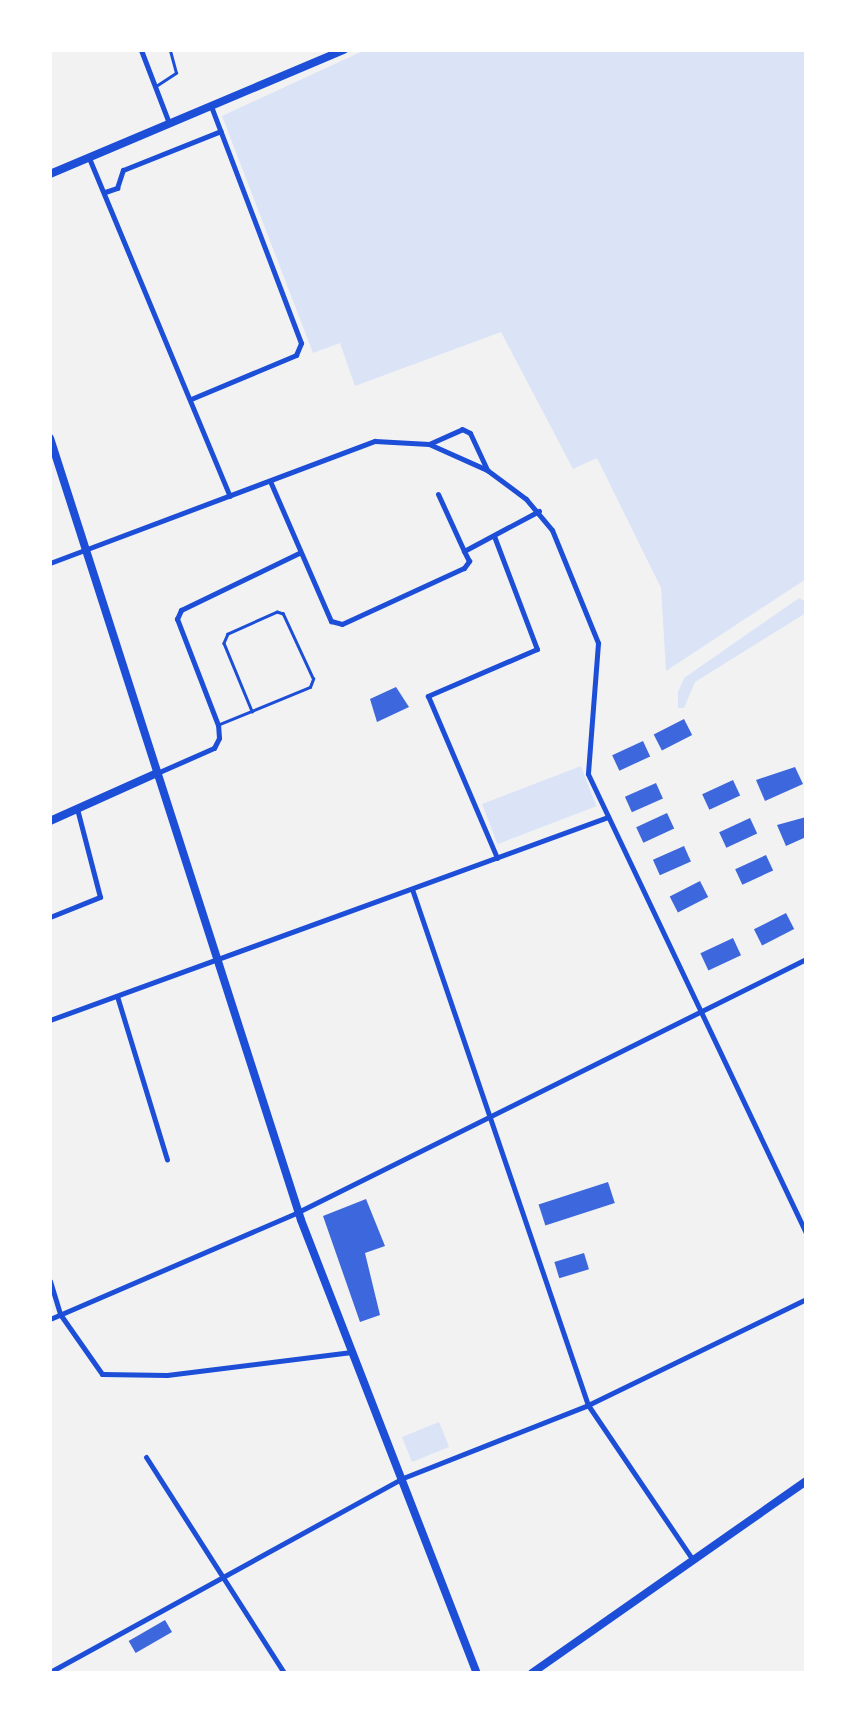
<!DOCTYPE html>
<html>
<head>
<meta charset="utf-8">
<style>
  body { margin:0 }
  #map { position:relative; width:856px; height:1723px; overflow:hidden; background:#f2f2f2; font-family:"DM Sans",sans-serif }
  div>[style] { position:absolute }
  .green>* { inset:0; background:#dbe4f7; transform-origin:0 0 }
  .building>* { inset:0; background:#3d67dc; transform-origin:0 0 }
  .service>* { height:2.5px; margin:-1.25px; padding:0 1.25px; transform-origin:1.25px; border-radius:1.25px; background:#1d4ed8 }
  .minor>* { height:5px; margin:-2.5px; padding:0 2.5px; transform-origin:2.5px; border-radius:2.5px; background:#1d4ed8 }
  .tertiary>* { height:8px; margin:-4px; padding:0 4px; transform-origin:4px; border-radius:4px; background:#1d4ed8 }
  span { translate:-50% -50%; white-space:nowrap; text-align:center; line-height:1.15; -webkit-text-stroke:8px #fff; paint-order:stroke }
  .frame { position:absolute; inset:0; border:52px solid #fff; pointer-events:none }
</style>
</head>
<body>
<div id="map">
  <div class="green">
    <i style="clip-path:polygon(365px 50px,806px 50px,806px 579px,666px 671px,661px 588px,597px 458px,573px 469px,501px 332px,355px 386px,340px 343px,313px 353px,222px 116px)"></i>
    <i style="clip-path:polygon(799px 598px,806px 602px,806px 613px,695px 682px,684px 708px,678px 708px,678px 692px,684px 678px)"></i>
    <i style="left:581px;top:766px;width:43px;height:106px;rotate:69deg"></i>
    <i style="left:439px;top:1422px;width:27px;height:40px;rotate:68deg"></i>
  </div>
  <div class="building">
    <i style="clip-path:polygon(396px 687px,409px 707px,377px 722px,370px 699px)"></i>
    <i style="left:684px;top:719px;width:18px;height:34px;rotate:63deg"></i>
    <i style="left:643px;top:741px;width:17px;height:34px;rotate:65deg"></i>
    <i style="clip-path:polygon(795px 767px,803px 784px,765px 801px,756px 780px)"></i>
    <i style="left:733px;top:780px;width:17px;height:34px;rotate:65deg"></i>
    <i style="left:656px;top:783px;width:17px;height:34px;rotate:66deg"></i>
    <i style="left:667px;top:813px;width:17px;height:34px;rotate:65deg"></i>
    <i style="clip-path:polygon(806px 817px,806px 837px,786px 846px,777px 825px)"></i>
    <i style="left:750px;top:818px;width:17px;height:34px;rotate:65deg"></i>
    <i style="left:684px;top:846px;width:17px;height:34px;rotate:66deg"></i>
    <i style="left:766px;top:855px;width:17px;height:34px;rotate:65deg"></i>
    <i style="left:700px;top:881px;width:18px;height:34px;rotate:63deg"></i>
    <i style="left:786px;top:913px;width:18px;height:36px;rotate:63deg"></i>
    <i style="left:733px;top:938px;width:19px;height:36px;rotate:65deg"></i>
    <i style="left:608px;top:1182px;width:22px;height:73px;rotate:72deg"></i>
    <i style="clip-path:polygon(366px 1199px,385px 1246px,365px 1253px,380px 1315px,360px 1322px,323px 1216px)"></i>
    <i style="left:584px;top:1253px;width:17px;height:31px;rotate:73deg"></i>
    <i style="left:165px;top:1620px;width:14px;height:42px;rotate:60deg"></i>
  </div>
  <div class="service">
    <i style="left:156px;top:86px;width:24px;rotate:-33deg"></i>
    <i style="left:176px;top:73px;width:24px;rotate:-105deg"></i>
    <i style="left:220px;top:724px;width:97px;rotate:-22.3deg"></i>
    <i style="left:310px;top:687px;width:9px;rotate:-69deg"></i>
    <i style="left:313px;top:679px;width:72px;rotate:-114.8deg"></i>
    <i style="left:283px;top:614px;width:6px;rotate:-162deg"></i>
    <i style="left:277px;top:612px;width:54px;rotate:155.8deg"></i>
    <i style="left:228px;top:634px;width:10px;rotate:114deg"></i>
    <i style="left:224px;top:643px;width:74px;rotate:67.6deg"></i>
  </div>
  <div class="minor">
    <i style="left:141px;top:50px;width:78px;rotate:69deg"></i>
    <i style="left:89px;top:158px;width:366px;rotate:67.4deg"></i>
    <i style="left:105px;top:192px;width:13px;rotate:-18deg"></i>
    <i style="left:117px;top:188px;width:19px;rotate:-72deg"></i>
    <i style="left:123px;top:170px;width:105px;rotate:-21.7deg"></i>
    <i style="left:191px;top:399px;width:114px;rotate:-22.7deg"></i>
    <i style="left:296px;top:355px;width:13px;rotate:-67deg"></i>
    <i style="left:301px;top:343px;width:254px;rotate:-110.8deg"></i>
    <i style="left:429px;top:444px;width:36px;rotate:-24deg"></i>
    <i style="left:462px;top:429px;width:9px;rotate:27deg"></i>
    <i style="left:470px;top:433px;width:38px;rotate:65deg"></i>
    <i style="left:270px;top:481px;width:153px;rotate:66.5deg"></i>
    <i style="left:331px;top:621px;width:11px;rotate:15deg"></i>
    <i style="left:342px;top:624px;width:134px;rotate:-24.7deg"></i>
    <i style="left:464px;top:568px;width:9px;rotate:-54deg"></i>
    <i style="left:469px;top:561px;width:11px;rotate:-117deg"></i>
    <i style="left:464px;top:551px;width:85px;rotate:-28.1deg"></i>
    <i style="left:438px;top:494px;width:63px;rotate:65.5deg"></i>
    <i style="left:494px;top:536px;width:121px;rotate:69.2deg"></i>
    <i style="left:537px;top:649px;width:119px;rotate:156.7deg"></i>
    <i style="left:428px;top:696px;width:176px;rotate:66.9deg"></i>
    <i style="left:50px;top:563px;width:347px;rotate:-20.6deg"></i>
    <i style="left:375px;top:441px;width:54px;rotate:3.2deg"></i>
    <i style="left:429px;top:444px;width:64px;rotate:24.1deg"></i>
    <i style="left:487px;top:470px;width:49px;rotate:36.6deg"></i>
    <i style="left:526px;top:499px;width:40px;rotate:50deg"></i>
    <i style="left:552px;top:530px;width:122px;rotate:67.8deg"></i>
    <i style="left:598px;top:643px;width:131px;rotate:94.4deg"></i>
    <i style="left:588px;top:774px;width:508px;rotate:64.59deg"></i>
    <i style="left:157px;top:773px;width:62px;rotate:-23.7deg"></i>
    <i style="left:214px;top:748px;width:11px;rotate:-63deg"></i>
    <i style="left:219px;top:738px;width:13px;rotate:-94deg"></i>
    <i style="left:218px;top:725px;width:114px;rotate:-111.1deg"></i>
    <i style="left:177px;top:619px;width:10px;rotate:-66deg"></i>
    <i style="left:181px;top:610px;width:131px;rotate:-25.8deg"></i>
    <i style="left:412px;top:889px;width:545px;rotate:71.17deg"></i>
    <i style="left:588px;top:1405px;width:187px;rotate:55.9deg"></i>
    <i style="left:50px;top:917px;width:54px;rotate:-21.8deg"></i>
    <i style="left:100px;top:897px;width:91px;rotate:-104.6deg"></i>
    <i style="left:117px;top:996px;width:171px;rotate:73deg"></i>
    <i style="left:50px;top:1020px;width:594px;rotate:-19.99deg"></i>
    <i style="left:50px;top:1281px;width:34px;rotate:73deg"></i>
    <i style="left:60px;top:1314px;width:73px;rotate:55deg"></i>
    <i style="left:102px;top:1374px;width:65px;rotate:0.9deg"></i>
    <i style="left:167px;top:1375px;width:186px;rotate:-7.1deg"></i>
    <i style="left:50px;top:1319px;width:270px;rotate:-23.3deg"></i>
    <i style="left:298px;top:1212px;width:568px;rotate:-26.47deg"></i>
    <i style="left:146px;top:1457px;width:256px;rotate:57.4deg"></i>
    <i style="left:50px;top:1672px;width:403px;rotate:-28.8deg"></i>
    <i style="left:403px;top:1478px;width:199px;rotate:-21.5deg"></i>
    <i style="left:588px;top:1405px;width:242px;rotate:-25.9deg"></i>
  </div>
  <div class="tertiary">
    <i style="left:50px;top:174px;width:319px;rotate:-22.9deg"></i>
    <i style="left:50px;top:438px;width:821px;rotate:72.2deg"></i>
    <i style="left:301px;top:1220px;width:486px;rotate:68.8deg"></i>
    <i style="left:50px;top:821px;width:117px;rotate:-24.2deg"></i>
    <i style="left:532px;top:1673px;width:335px;rotate:-35deg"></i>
  </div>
  <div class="frame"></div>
</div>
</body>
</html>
